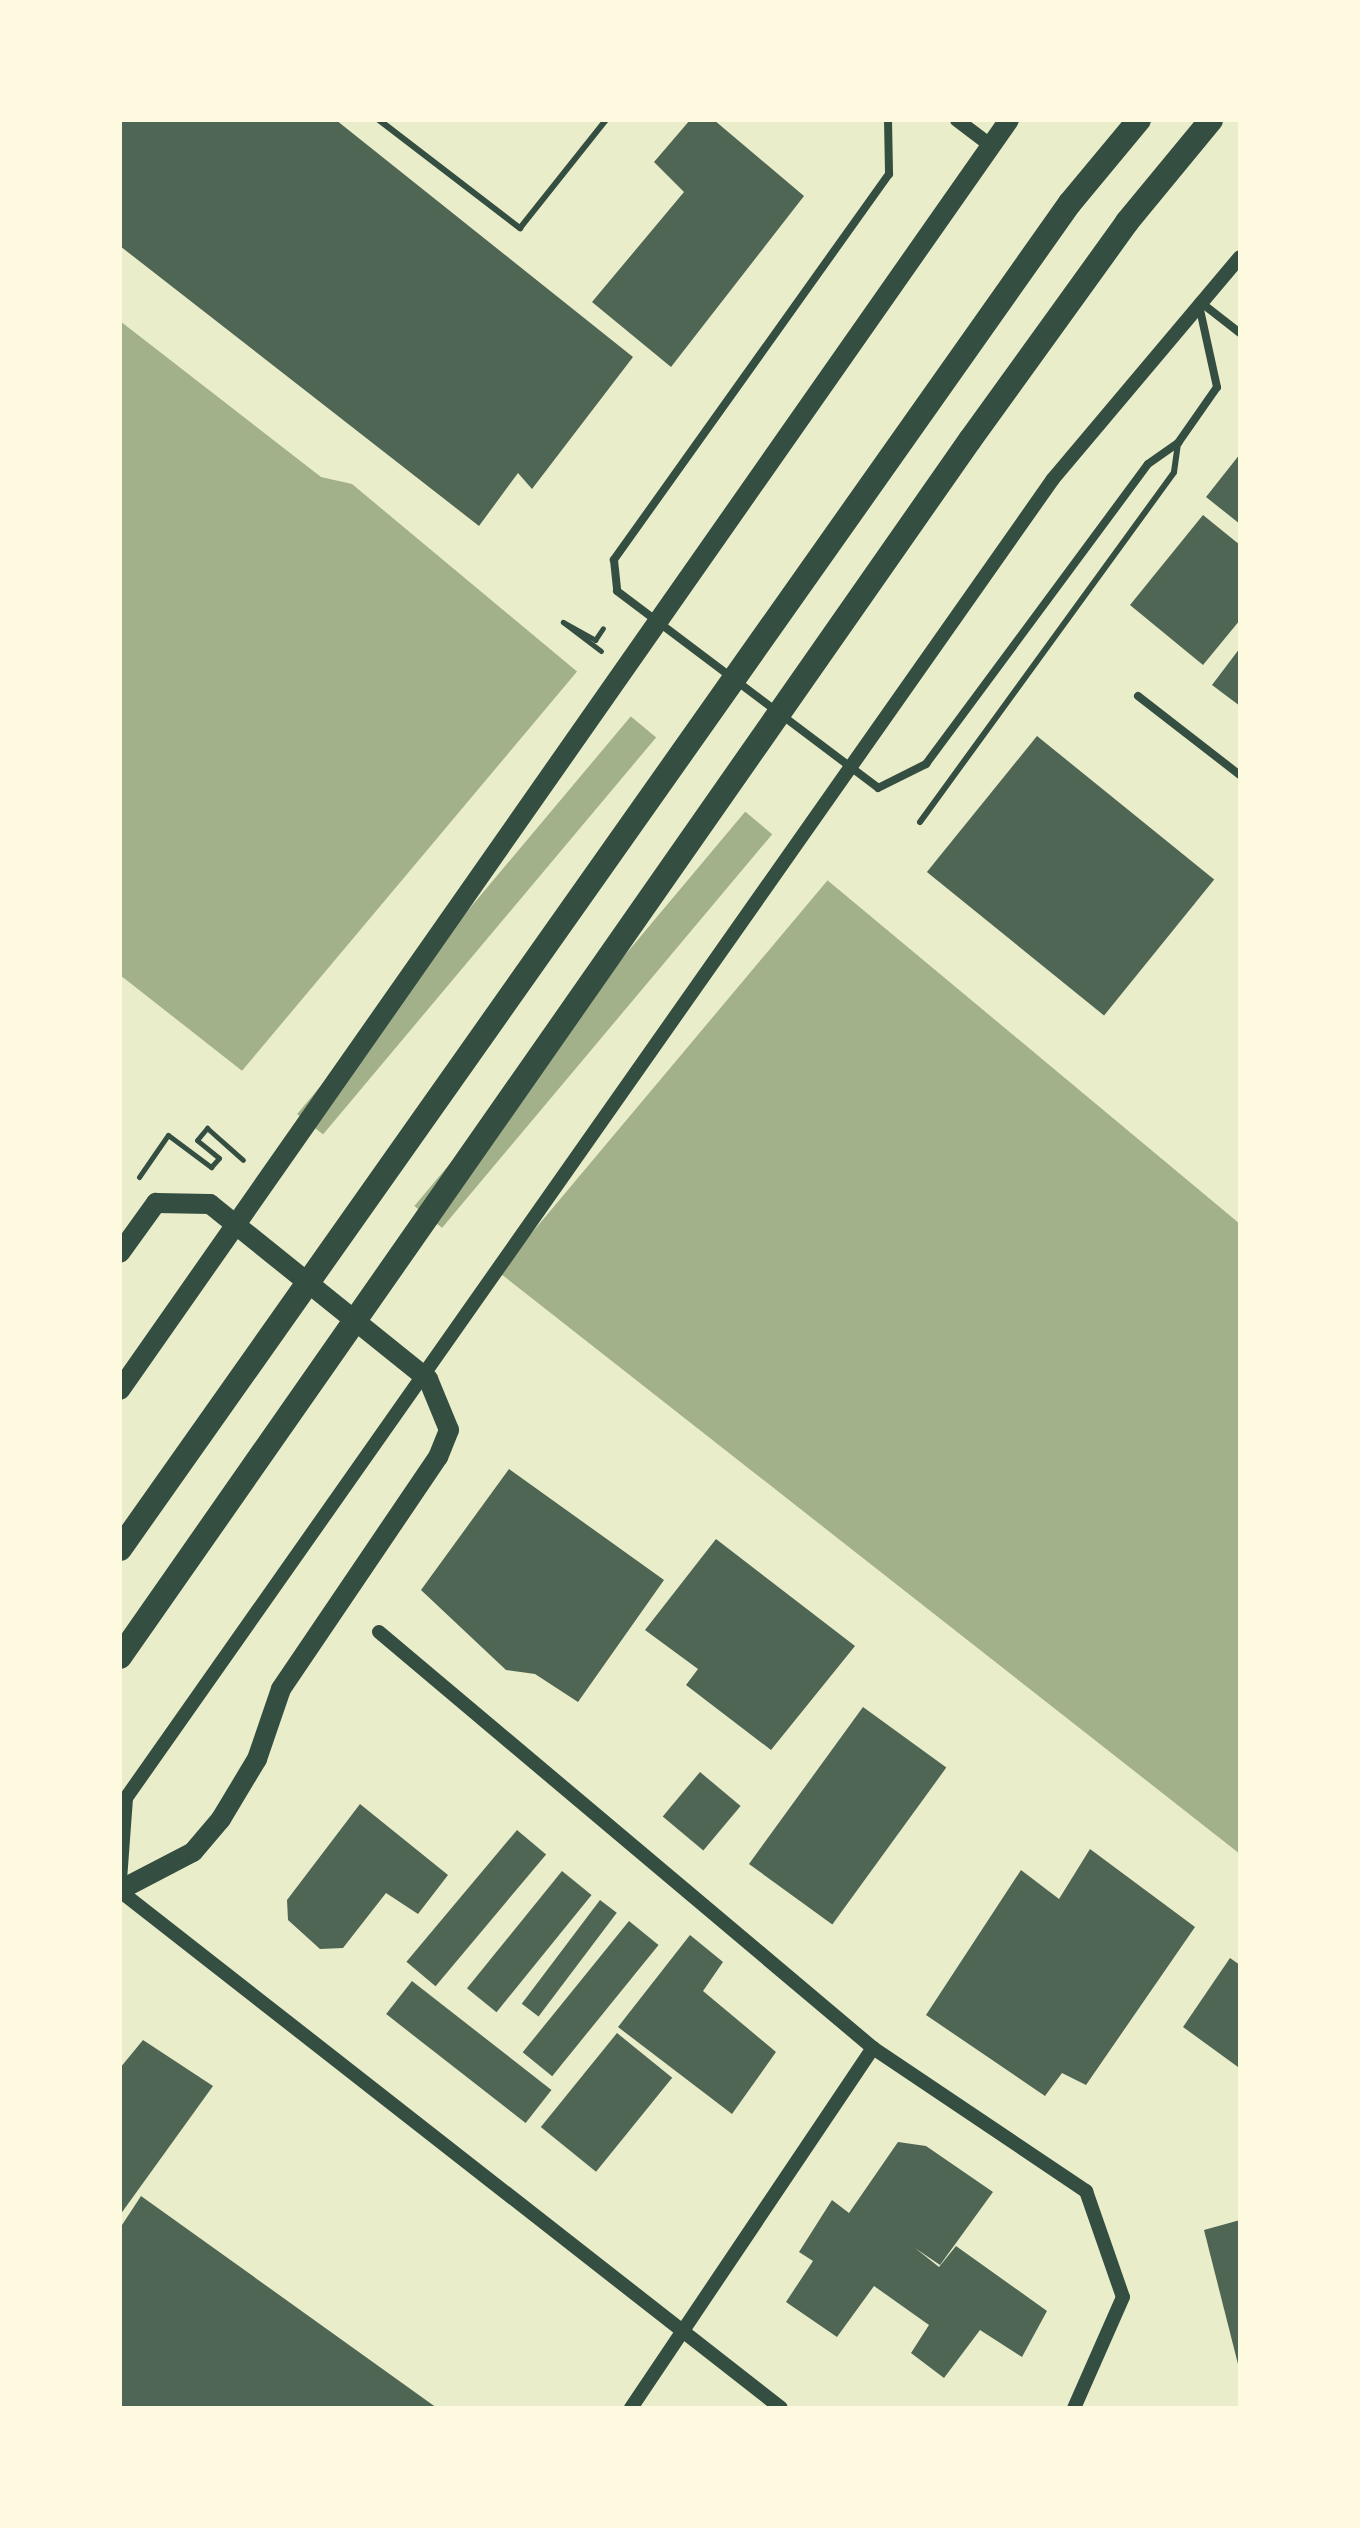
<!DOCTYPE html>
<html>
<head>
<meta charset="utf-8">
<style>
  body { margin:0 }
  #map { position:relative; width:1360px; height:2528px; overflow:hidden; background:#e9edc9; font-family:"Times New Roman",serif }
  div>[style] { position:absolute }
  .water>* { inset:0; background:#a3b18a }
  .pier>* { inset:0; background:#e9edc9; transform-origin:0 0 }
  .building>* { inset:0; background:#4f6655; transform-origin:0 0 }
  .path>* { height:5px; margin:-2.5px; padding:0 2.5px; transform-origin:2.5px; border-radius:2.5px; background:#344e41 }
  .service>* { height:6px; margin:-3px; padding:0 3px; transform-origin:3px; border-radius:3px; background:#344e41 }
  .minor>* { height:8px; margin:-4px; padding:0 4px; transform-origin:4px; border-radius:4px; background:#344e41 }
  .tertiary>* { height:14px; margin:-7px; padding:0 7px; transform-origin:7px; border-radius:7px; background:#344e41 }
  .primary>* { height:20px; margin:-10px; padding:0 10px; transform-origin:10px; border-radius:10px; background:#344e41 }
  .motorway>* { height:24px; margin:-12px; padding:0 12px; transform-origin:12px; border-radius:12px; background:#344e41 }
  span { translate:-50% -50%; white-space:nowrap; text-align:center; line-height:1.15; -webkit-text-stroke:7px #fefae0; paint-order:stroke }
  .frame { position:absolute; inset:0; border:122px solid #fefae0; pointer-events:none }
</style>
</head>
<body>
<div id="map">
  <div class="water">
    <i style="clip-path:polygon(120px 321px,321px 477px,352px 484px,1240px 1224px,1240px 1854px,120px 975px)"></i>
  </div>
  <div class="pier">
    <i style="left:580px;top:668px;width:70px;height:530px;rotate:40deg"></i>
    <i style="left:659px;top:734px;width:116px;height:527px;rotate:40deg"></i>
    <i style="left:775px;top:831px;width:72px;height:522px;rotate:40deg"></i>
  </div>
  <div class="building">
    <i style="clip-path:polygon(120px 120px,336px 120px,633px 357px,532px 489px,518px 473px,479px 526px,120px 246px)"></i>
    <i style="clip-path:polygon(690px 120px,714px 120px,804px 196px,671px 367px,592px 302px,684px 192px,654px 162px)"></i>
    <i style="clip-path:polygon(1240px 454px,1240px 524px,1206px 497px)"></i>
    <i style="clip-path:polygon(1203px 515px,1240px 545px,1240px 620px,1203px 665px,1130px 605px)"></i>
    <i style="clip-path:polygon(1240px 648px,1240px 706px,1212px 685px)"></i>
    <i style="left:1037px;top:736px;width:228px;height:175px;rotate:39deg"></i>
    <i style="clip-path:polygon(509px 1469px,664px 1580px,578px 1702px,535px 1674px,506px 1670px,421px 1590px)"></i>
    <i style="clip-path:polygon(716px 1539px,855px 1646px,771px 1750px,686px 1685px,698px 1669px,645px 1630px)"></i>
    <i style="left:863px;top:1707px;width:103px;height:194px;rotate:36deg"></i>
    <i style="left:700px;top:1772px;width:53px;height:58px;rotate:40deg"></i>
    <i style="clip-path:polygon(360px 1804px,448px 1875px,418px 1914px,386px 1893px,343px 1948px,320px 1949px,288px 1920px,287px 1900px)"></i>
    <i style="left:517px;top:1830px;width:38px;height:172px;rotate:40deg"></i>
    <i style="clip-path:polygon(1090px 1849px,1195px 1927px,1086px 2085px,1062px 2073px,1045px 2096px,926px 2015px,1021px 1870px,1059px 1899px)"></i>
    <i style="left:562px;top:1871px;width:38px;height:151px;rotate:39deg"></i>
    <i style="left:600px;top:1900px;width:21px;height:130px;rotate:37deg"></i>
    <i style="left:629px;top:1921px;width:38px;height:169px;rotate:39deg"></i>
    <i style="clip-path:polygon(690px 1935px,723px 1962px,703px 1991px,776px 2052px,732px 2114px,618px 2027px)"></i>
    <i style="clip-path:polygon(1230px 1958px,1240px 1965px,1238px 2067px,1183px 2027px)"></i>
    <i style="left:412px;top:1981px;width:177px;height:42px;rotate:38deg"></i>
    <i style="left:617px;top:2033px;width:71px;height:121px;rotate:39deg"></i>
    <i style="clip-path:polygon(143px 2040px,213px 2086px,120px 2215px,120px 2068px)"></i>
    <i style="clip-path:polygon(898px 2142px,926px 2146px,993px 2192px,940px 2265px,915px 2248px,939px 2267px,956px 2246px,1047px 2311px,1022px 2357px,980px 2330px,944px 2378px,911px 2353px,929px 2325px,874px 2286px,837px 2337px,786px 2302px,813px 2261px,799px 2252px,832px 2200px,849px 2213px)"></i>
    <i style="clip-path:polygon(141px 2196px,437px 2408px,120px 2408px,120px 2228px)"></i>
    <i style="clip-path:polygon(1240px 2220px,1240px 2368px,1239px 2368px,1204px 2230px)"></i>
  </div>
  <div class="path">
    <i style="left:601px;top:651px;width:48px;rotate:-142.7deg"></i>
    <i style="left:563px;top:622px;width:37px;rotate:29deg"></i>
    <i style="left:595px;top:640px;width:14px;rotate:-56deg"></i>
    <i style="left:139px;top:1177px;width:51px;rotate:-55.4deg"></i>
    <i style="left:168px;top:1135px;width:54px;rotate:36.7deg"></i>
    <i style="left:211px;top:1167px;width:12px;rotate:-48deg"></i>
    <i style="left:219px;top:1158px;width:28px;rotate:-141deg"></i>
    <i style="left:197px;top:1140px;width:16px;rotate:-50deg"></i>
    <i style="left:207px;top:1128px;width:48px;rotate:41.6deg"></i>
  </div>
  <div class="service">
    <i style="left:379px;top:120px;width:178px;rotate:37.5deg"></i>
    <i style="left:520px;top:228px;width:138px;rotate:-51.5deg"></i>
    <i style="left:920px;top:822px;width:432px;rotate:-54deg"></i>
    <i style="left:1174px;top:472px;width:29px;rotate:-82deg"></i>
  </div>
  <div class="minor">
    <i style="left:888px;top:120px;width:54px;rotate:88.9deg"></i>
    <i style="left:889px;top:174px;width:474px;rotate:125.5deg"></i>
    <i style="left:614px;top:560px;width:31px;rotate:84deg"></i>
    <i style="left:617px;top:591px;width:327px;rotate:37deg"></i>
    <i style="left:878px;top:788px;width:54px;rotate:-26.6deg"></i>
    <i style="left:926px;top:764px;width:373px;rotate:-53.5deg"></i>
    <i style="left:1148px;top:464px;width:37px;rotate:-35deg"></i>
    <i style="left:1178px;top:443px;width:68px;rotate:-55.1deg"></i>
    <i style="left:1217px;top:387px;width:84px;rotate:-102.4deg"></i>
    <i style="left:1199px;top:301px;width:52px;rotate:38deg"></i>
    <i style="left:1138px;top:696px;width:129px;rotate:37.8deg"></i>
  </div>
  <div class="tertiary">
    <i style="left:957px;top:120px;width:40px;rotate:37deg"></i>
    <i style="left:379px;top:1632px;width:646px;rotate:40.1deg"></i>
    <i style="left:873px;top:2048px;width:257px;rotate:33.9deg"></i>
    <i style="left:1086px;top:2191px;width:112px;rotate:70.8deg"></i>
    <i style="left:1123px;top:2297px;width:121px;rotate:113.8deg"></i>
    <i style="left:120px;top:1880px;width:82px;rotate:-85.8deg"></i>
    <i style="left:126px;top:1798px;width:1612px;rotate:-54.9deg"></i>
    <i style="left:1053px;top:479px;width:290px;rotate:-49.9deg"></i>
    <i style="left:120px;top:1891px;width:839px;rotate:38.03deg"></i>
    <i style="left:631px;top:2408px;width:434px;rotate:-56.1deg"></i>
  </div>
  <div class="primary">
    <i style="left:120px;top:1253px;width:62px;rotate:-54.2deg"></i>
    <i style="left:156px;top:1203px;width:54px;rotate:1.1deg"></i>
    <i style="left:210px;top:1204px;width:280px;rotate:38.8deg"></i>
    <i style="left:428px;top:1379px;width:55px;rotate:67.6deg"></i>
    <i style="left:449px;top:1430px;width:29px;rotate:112deg"></i>
    <i style="left:438px;top:1457px;width:280px;rotate:124.1deg"></i>
    <i style="left:281px;top:1689px;width:74px;rotate:108.9deg"></i>
    <i style="left:257px;top:1759px;width:70px;rotate:121deg"></i>
    <i style="left:221px;top:1819px;width:43px;rotate:130.3deg"></i>
    <i style="left:193px;top:1852px;width:82px;rotate:152.5deg"></i>
    <i style="left:120px;top:1390px;width:1550px;rotate:-55.01deg"></i>
  </div>
  <div class="motorway">
    <i style="left:120px;top:1549px;width:1647px;rotate:-54.79deg"></i>
    <i style="left:1070px;top:203px;width:108px;rotate:-50.3deg"></i>
    <i style="left:120px;top:1657px;width:1484px;rotate:-55.07deg"></i>
    <i style="left:970px;top:440px;width:269px;rotate:-54.2deg"></i>
    <i style="left:1127px;top:222px;width:132px;rotate:-50.5deg"></i>
  </div>
  <div class="frame"></div>
</div>
</body>
</html>
